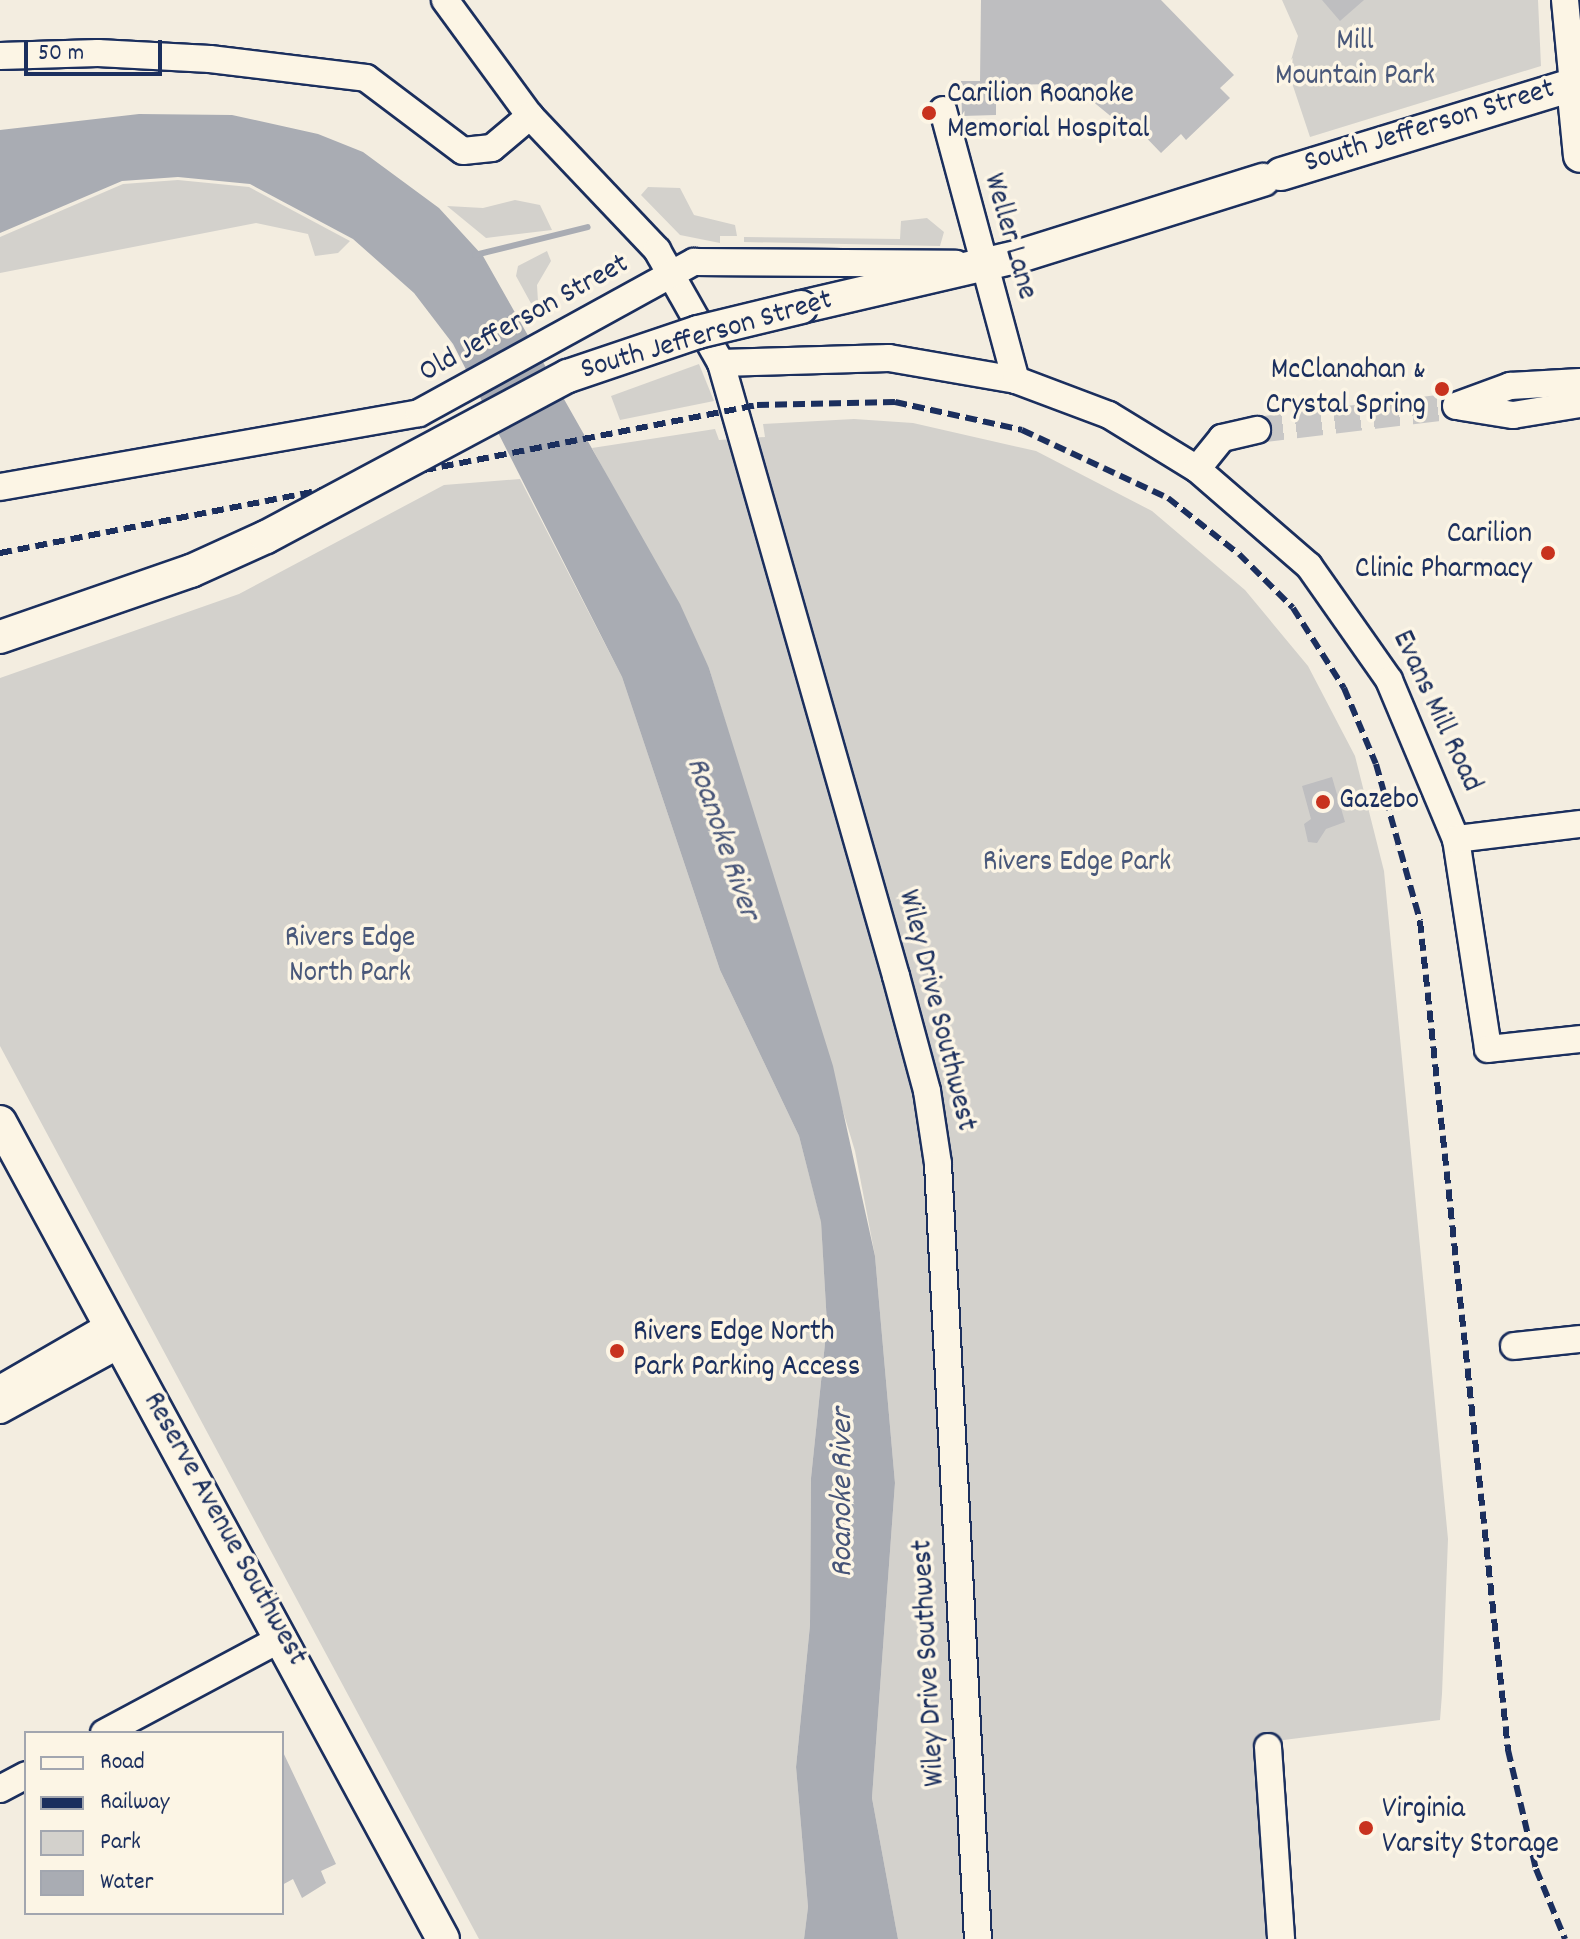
<!DOCTYPE html>
<html>
<head>
<meta charset="utf-8">
<style>
  body { margin:0 }
  #map { position:relative; width:1580px; height:1939px; overflow:hidden; background:#f3ede0; font-family:Dekko,sans-serif }
  div>[style] { position:absolute }
  .green>* { inset:0; background:#d3d1cc }
  .water>* { inset:0; background:#a9acb3 }
  .stream>* { height:6px; margin:-3px; padding:0 3px; transform-origin:3px; border-radius:3px; background:#a9acb3 }
  .building>* { inset:0; background:#bebec0 }
  .minor-tunnel>* { height:26px; margin-top:-13px; transform-origin:0; background:repeating-linear-gradient(90deg,#c8c7c6 0 26px,transparent 0 39px) }
  .roads { filter:drop-shadow(2px 0 #1b2f5e) drop-shadow(-2px 0 #1b2f5e) drop-shadow(0 2px #1b2f5e) drop-shadow(0 -2px #1b2f5e) }
  .minor>* { height:26px; margin:-13px; padding:0 13px; transform-origin:13px; border-radius:13px; background:#fcf5e5 }
  .major>* { height:32px; margin:-16px; padding:0 16px; transform-origin:16px; border-radius:16px; background:#fcf5e5 }
  .rail>* { height:6px; margin-top:-3px; transform-origin:0; background:repeating-linear-gradient(90deg,#1b2f5e 0 12px,transparent 0 18px) }
  .bridges { filter:drop-shadow(2px 0 #1b2f5e) drop-shadow(-2px 0 #1b2f5e) drop-shadow(0 2px #1b2f5e) drop-shadow(0 -2px #1b2f5e) }
  .major-bridge>* { height:32px; margin:-16px; padding:0 16px; transform-origin:16px; border-radius:16px; background:#fcf5e5 }
  .dots>* { width:22px; height:22px; translate:-50% -50%; box-sizing:border-box; border:4px solid #fcf5e5; border-radius:50% }
  span { translate:-50% -50%; white-space:nowrap; text-align:center; line-height:1.15; -webkit-text-stroke:7px #fcf5e5; paint-order:stroke }
  .park-label { font-size:30px; color:#49587a }
  .poi-label { font-size:30px; color:#1b2f5e }
  .left { translate:0 -50%; text-align:left }
  .right { translate:-100% -50%; text-align:right }
  .street-label { font-size:30px; color:#1b2f5e }
  .water-label { font-size:32px; color:#465478; font-style:italic }
  .legend { position:absolute; left:24px; top:1731px; width:260px; height:184px; box-sizing:border-box; background:#fcf5e5; border:2px solid #a2a6af; margin:0; padding:10px 14px; list-style:none; font-size:24px; color:#1b2f5e }
  .legend li { display:flex; align-items:center; gap:16px; height:40px }
  .legend b { width:40px; border:2px solid #a2a6af }
  .scale { position:absolute; left:24px; top:40px; width:138px; height:36px; box-sizing:border-box; border:4px solid #1b2f5e; border-top:0; padding-left:10px; font-size:24px; line-height:28px; white-space:nowrap; color:#1b2f5e; -webkit-text-stroke:6px #fcf5e5; paint-order:stroke }
</style>
</head>
<body>
<div id="map">
  <div class="green">
    <i style="clip-path:polygon(1282px 0,1538px 0,1541px 66px,1310px 137px,1288px 71px,1298px 36px)"></i>
    <i style="clip-path:polygon(178px 180px,249px 187px,350px 241px,338px 253px,315px 256px,308px 234px,256px 223px,0 273px,0 237px,123px 184px)"></i>
    <i style="clip-path:polygon(648px 187px,680px 188px,694px 215px,735px 225px,737px 236px,720px 236px,720px 243px,680px 235px,641px 195px)"></i>
    <i style="clip-path:polygon(515px 200px,540px 205px,552px 230px,486px 238px,447px 206px,483px 208px)"></i>
    <i style="clip-path:polygon(927px 218px,944px 232px,940px 246px,744px 242px,744px 237px,900px 239px,901px 221px)"></i>
    <i style="clip-path:polygon(547px 251px,551px 261px,537px 285px,539px 318px,516px 276px,518px 266px)"></i>
    <i style="clip-path:polygon(699px 364px,714px 401px,620px 420px,611px 396px)"></i>
    <i style="clip-path:polygon(854px 419px,913px 423px,1036px 451px,1152px 511px,1245px 590px,1308px 666px,1355px 756px,1384px 871px,1448px 1539px,1442px 1694px,1440px 1720px,1253px 1744px,1268px 1939px,898px 1939px,872px 1798px,895px 1483px,875px 1256px,855px 1151px,709px 668px,592px 448px,715px 429px,719px 440px,765px 437px,763px 424px)"></i>
    <i style="clip-path:polygon(520px 479px,622px 677px,720px 970px,799px 1136px,821px 1221px,827px 1324px,811px 1478px,810px 1625px,796px 1767px,808px 1907px,804px 1939px,479px 1939px,0 1046px,0 678px,239px 594px,444px 485px)"></i>
  </div>
  <div class="water">
    <i style="clip-path:polygon(139px 114px,232px 115px,318px 134px,363px 152px,439px 208px,483px 256px,680px 604px,709px 668px,833px 1066px,875px 1256px,895px 1483px,872px 1798px,898px 1939px,804px 1939px,808px 1907px,796px 1767px,810px 1625px,811px 1478px,827px 1324px,821px 1222px,799px 1136px,720px 970px,622px 677px,453px 344px,414px 293px,353px 239px,250px 184px,178px 177px,122px 181px,0 233px,0 130px)"></i>
  </div>
  <div class="stream">
    <i style="left:475px;top:255px;width:116px;rotate:-13.9deg"></i>
  </div>
  <div class="building">
    <i style="clip-path:polygon(981px 0,1161px 0,1234px 75px,1220px 88px,1230px 98px,1186px 140px,1181px 134px,1161px 153px,1136px 127px,1119px 123px,1091px 100px,1053px 99px,1052px 84px,996px 85px,996px 115px,962px 116px,961px 81px,980px 81px)"></i>
    <i style="clip-path:polygon(1322px 0,1364px 0,1340px 21px)"></i>
    <i style="clip-path:polygon(1332px 777px,1345px 822px,1326px 829px,1317px 843px,1308px 842px,1304px 824px,1311px 819px,1302px 786px)"></i>
    <i style="clip-path:polygon(282px 1750px,336px 1864px,321px 1871px,326px 1883px,302px 1898px,293px 1879px,282px 1885px)"></i>
  </div>
  <div class="minor-tunnel">
    <i style="left:1257px;top:430px;width:200px;rotate:-6.9deg"></i>
  </div>
  <div class="roads">
    <div class="minor">
      <i style="left:445px;top:0;width:144px;rotate:53.8deg"></i>
      <i style="left:530px;top:116px;width:185px;rotate:46.5deg"></i>
      <i style="left:657px;top:250px;width:130px;rotate:60.5deg"></i>
      <i style="left:721px;top:363px;width:637px;rotate:74.07deg"></i>
      <i style="left:896px;top:976px;width:119px;rotate:74.9deg"></i>
      <i style="left:927px;top:1091px;width:74px;rotate:81.4deg"></i>
      <i style="left:938px;top:1164px;width:776px;rotate:87.05deg"></i>
      <i style="left:1565px;top:0;width:85px;rotate:84.6deg"></i>
      <i style="left:1573px;top:85px;width:7px;rotate:-16deg"></i>
      <i style="left:0;top:56px;width:98px;rotate:-1.8deg"></i>
      <i style="left:98px;top:53px;width:112px;rotate:3.1deg"></i>
      <i style="left:210px;top:59px;width:157px;rotate:6.9deg"></i>
      <i style="left:366px;top:78px;width:121px;rotate:37deg"></i>
      <i style="left:463px;top:151px;width:29px;rotate:-6deg"></i>
      <i style="left:492px;top:148px;width:50px;rotate:-40.1deg"></i>
      <i style="left:943px;top:110px;width:280px;rotate:74.9deg"></i>
      <i style="left:721px;top:363px;width:168px;rotate:-1.7deg"></i>
      <i style="left:889px;top:358px;width:129px;rotate:9.8deg"></i>
      <i style="left:1016px;top:380px;width:99px;rotate:20.6deg"></i>
      <i style="left:1109px;top:415px;width:103px;rotate:31.5deg"></i>
      <i style="left:1197px;top:469px;width:148px;rotate:40.9deg"></i>
      <i style="left:1309px;top:566px;width:139px;rotate:54.9deg"></i>
      <i style="left:1389px;top:680px;width:173px;rotate:67.2deg"></i>
      <i style="left:1456px;top:839px;width:212px;rotate:81.3deg"></i>
      <i style="left:1488px;top:1049px;width:93px;rotate:-6.2deg"></i>
      <i style="left:1456px;top:406px;width:58px;rotate:-20.3deg"></i>
      <i style="left:1510px;top:386px;width:70px;rotate:-3.3deg"></i>
      <i style="left:1462px;top:407px;width:52px;rotate:8.9deg"></i>
      <i style="left:1513px;top:415px;width:68px;rotate:-9.3deg"></i>
      <i style="left:1197px;top:469px;width:40px;rotate:-51deg"></i>
      <i style="left:1222px;top:438px;width:36px;rotate:-13deg"></i>
      <i style="left:0;top:487px;width:425px;rotate:-10deg"></i>
      <i style="left:419px;top:413px;width:314px;rotate:-28.8deg"></i>
      <i style="left:694px;top:262px;width:262px;rotate:0.4deg"></i>
      <i style="left:1456px;top:839px;width:125px;rotate:-6.9deg"></i>
      <i style="left:1514px;top:1346px;width:66px;rotate:-6.1deg"></i>
      <i style="left:0;top:1389px;width:128px;rotate:-30deg"></i>
      <i style="left:0;top:1410px;width:138px;rotate:-28.6deg"></i>
      <i style="left:104px;top:1733px;width:202px;rotate:-28.1deg"></i>
      <i style="left:1268px;top:1747px;width:192px;rotate:86.1deg"></i>
      <i style="left:0;top:1789px;width:30px;rotate:-28deg"></i>
    </div>
    <div class="major">
      <i style="left:1281px;top:174px;width:305px;rotate:-17deg"></i>
      <i style="left:1573px;top:85px;width:71px;rotate:84.4deg"></i>
      <i style="left:801px;top:307px;width:225px;rotate:-13.1deg"></i>
      <i style="left:1020px;top:256px;width:255px;rotate:-17.4deg"></i>
      <i style="left:0;top:1122px;width:929px;rotate:61.53deg"></i>
    </div>
  </div>
  <div class="rail">
    <i style="left:0;top:553px;width:771px;rotate:-11.06deg"></i>
    <i style="left:757px;top:405px;width:138px;rotate:-1.2deg"></i>
    <i style="left:895px;top:402px;width:130px;rotate:12.4deg"></i>
    <i style="left:1022px;top:430px;width:161px;rotate:25deg"></i>
    <i style="left:1168px;top:498px;width:90px;rotate:38.3deg"></i>
    <i style="left:1239px;top:554px;width:76px;rotate:45deg"></i>
    <i style="left:1293px;top:608px;width:95px;rotate:57.5deg"></i>
    <i style="left:1344px;top:688px;width:82px;rotate:67.2deg"></i>
    <i style="left:1376px;top:764px;width:163px;rotate:74.3deg"></i>
    <i style="left:1420px;top:921px;width:834px;rotate:83.94deg"></i>
    <i style="left:1508px;top:1750px;width:122px;rotate:76.8deg"></i>
    <i style="left:1536px;top:1869px;width:76px;rotate:67.5deg"></i>
  </div>
  <div class="bridges">
    <div class="major-bridge">
      <i style="left:0;top:637px;width:202px;rotate:-19.1deg"></i>
      <i style="left:191px;top:571px;width:82px;rotate:-24.4deg"></i>
      <i style="left:266px;top:537px;width:342px;rotate:-28.1deg"></i>
      <i style="left:568px;top:376px;width:137px;rotate:-18.7deg"></i>
      <i style="left:698px;top:332px;width:106px;rotate:-13.6deg"></i>
    </div>
  </div>
  <div class="dots">
    <i style="left:929px;top:113px;background:#c8321e"></i>
    <i style="left:1442px;top:389px;background:#c8321e"></i>
    <i style="left:1548px;top:553px;background:#c8321e"></i>
    <i style="left:1323px;top:802px;background:#c8321e"></i>
    <i style="left:617px;top:1351px;background:#c8321e"></i>
    <i style="left:1366px;top:1828px;background:#c8321e"></i>
  </div>
  <div class="park-label">
    <span style="left:1355px;top:60px">Mill<br>Mountain Park</span>
    <span style="left:1077px;top:864px">Rivers Edge Park</span>
    <span style="left:350px;top:957px">Rivers Edge<br>North Park</span>
  </div>
  <div class="poi-label">
    <span class="left" style="left:947px;top:113px">Carilion Roanoke<br>Memorial Hospital</span>
    <span class="right" style="left:1426px;top:389px">McClanahan &amp;<br>Crystal Spring</span>
    <span class="right" style="left:1532px;top:553px">Carilion<br>Clinic Pharmacy</span>
    <span class="left" style="left:1339px;top:802px">Gazebo</span>
    <span class="left" style="left:633px;top:1351px">Rivers Edge North<br>Park Parking Access</span>
    <span class="left" style="left:1382px;top:1828px">Virginia<br>Varsity Storage</span>
  </div>
  <div class="street-label">
    <span style="left:1430px;top:128px;rotate:-17deg">South Jefferson Street</span>
    <span style="left:1008px;top:237px;rotate:74deg">Weller Lane</span>
    <span style="left:525px;top:320px;rotate:-29deg">Old Jefferson Street</span>
    <span style="left:707px;top:337px;rotate:-16deg">South Jefferson Street</span>
    <span style="left:1435px;top:712px;rotate:65deg">Evans Mill Road</span>
    <span style="left:935px;top:1011px;rotate:76deg">Wiley Drive Southwest</span>
    <span style="left:223px;top:1530px;rotate:61deg">Reserve Avenue Southwest</span>
    <span style="left:931px;top:1663px;rotate:-93deg">Wiley Drive Southwest</span>
  </div>
  <div class="water-label">
    <span style="left:721px;top:839px;rotate:71deg">Roanoke River</span>
    <span style="left:844px;top:1493px;rotate:-90deg">Roanoke River</span>
  </div>
  <ul class="legend">
  <li><b style="height:10px;background:#fcf5e5"></b>Road</li>
  <li><b style="height:10px;background:#1b2f5e"></b>Railway</li>
  <li><b style="height:22px;background:#d3d1cc"></b>Park</li>
  <li><b style="height:22px;background:#a9acb3"></b>Water</li>
  </ul>
  <div class="scale">50 m</div>
</div>
</body>
</html>
